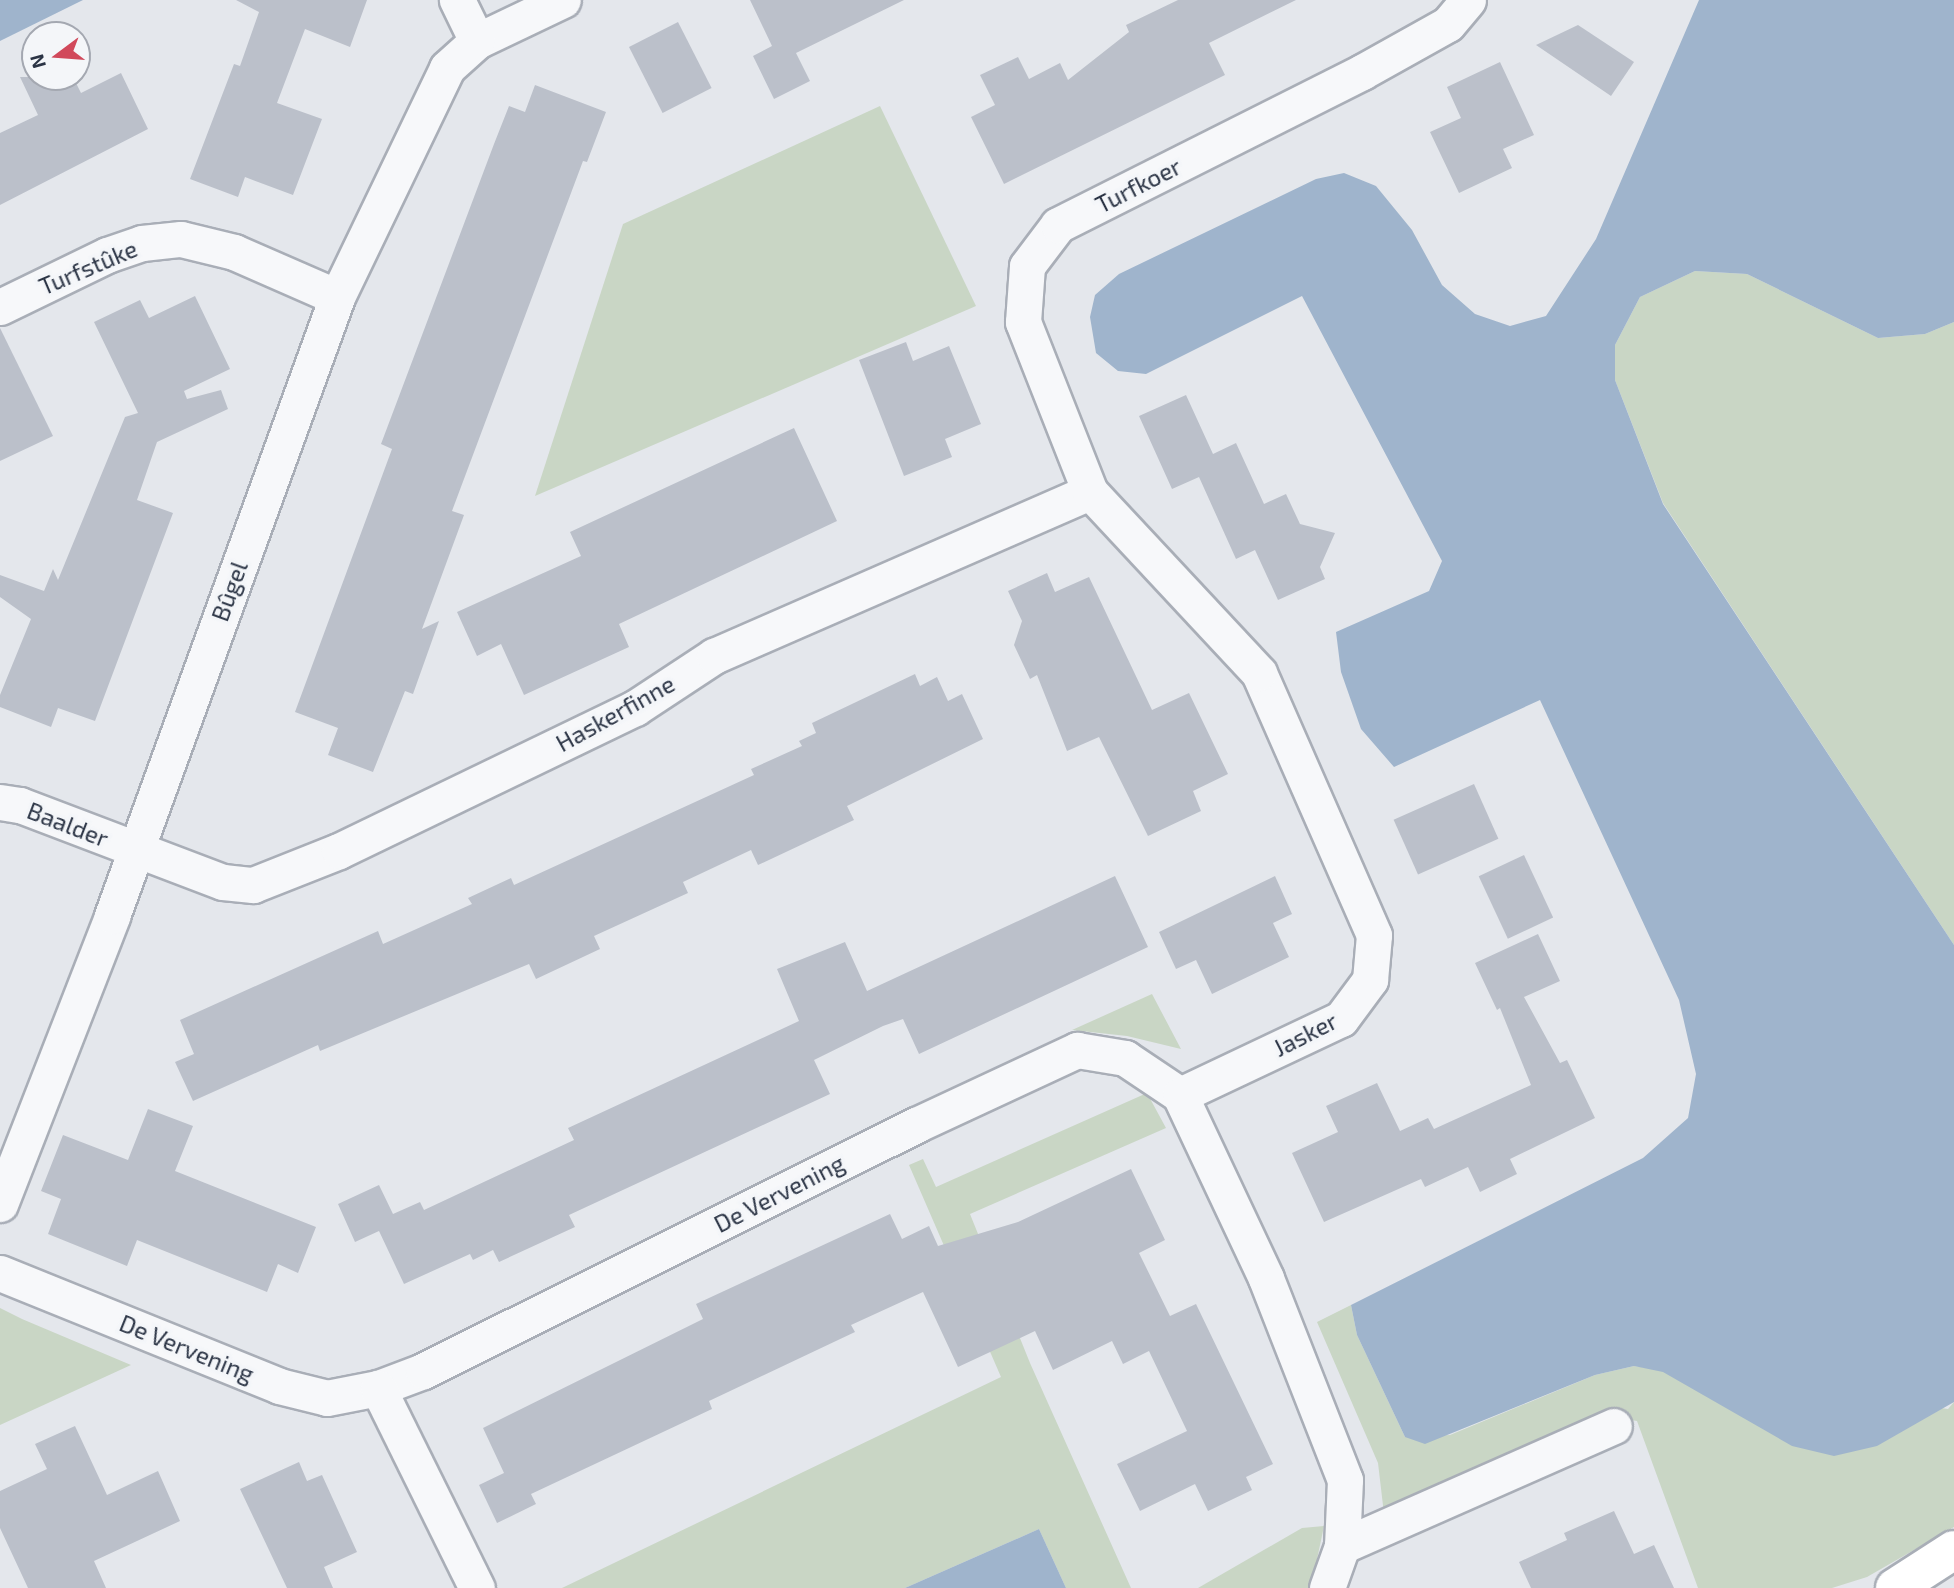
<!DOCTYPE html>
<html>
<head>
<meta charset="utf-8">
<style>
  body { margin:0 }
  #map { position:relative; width:1954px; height:1588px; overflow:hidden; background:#e4e7ec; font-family:"Exo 2",sans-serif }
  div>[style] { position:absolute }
  .green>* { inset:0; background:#c9d6c5 }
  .water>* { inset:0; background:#9fb4cc }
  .building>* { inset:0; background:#bbc0ca; transform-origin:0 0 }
  .roads { filter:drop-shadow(2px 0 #a9aeb7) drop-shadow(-2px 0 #a9aeb7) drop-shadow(0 2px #a9aeb7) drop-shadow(0 -2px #a9aeb7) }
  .street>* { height:35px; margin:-17.5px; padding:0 17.5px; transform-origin:17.5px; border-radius:17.5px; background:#f7f8fa }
  .secondary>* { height:38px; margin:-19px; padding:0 19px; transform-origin:19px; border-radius:19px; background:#fff }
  span { translate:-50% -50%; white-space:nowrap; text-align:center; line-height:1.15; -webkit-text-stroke:7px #f4f6f9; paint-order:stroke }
  .street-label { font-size:24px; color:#2b3445 }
  .north { position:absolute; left:21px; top:21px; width:70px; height:70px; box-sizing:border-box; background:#f4f6f9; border:2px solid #a4a8b1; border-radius:50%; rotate:254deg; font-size:19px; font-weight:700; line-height:28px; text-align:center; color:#2b3445 }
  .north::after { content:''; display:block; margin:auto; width:24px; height:32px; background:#d1495b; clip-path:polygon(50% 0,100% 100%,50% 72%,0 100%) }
</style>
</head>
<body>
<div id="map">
  <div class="green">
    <i style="clip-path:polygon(880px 106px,976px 306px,535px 496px,623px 224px)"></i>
    <i style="clip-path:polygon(1695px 271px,1747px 274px,1878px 338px,1925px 334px,1954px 322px,1954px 945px,1663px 503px,1615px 380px,1615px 345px,1640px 297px)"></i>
    <i style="clip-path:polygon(1152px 994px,1181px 1049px,1127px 1036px,1072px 1030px)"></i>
    <i style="clip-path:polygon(1147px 1093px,1166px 1128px,970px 1214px,1030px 1363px,1131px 1588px,1066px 1588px,1039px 1529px,905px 1588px,562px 1588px,1001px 1377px,909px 1165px,923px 1159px,936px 1187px)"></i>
    <i style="clip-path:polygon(1351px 1305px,1357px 1335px,1405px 1437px,1450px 1435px,1595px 1375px,1634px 1366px,1948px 1409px,1954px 1402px,1954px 1527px,1867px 1577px,1832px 1588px,1698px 1588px,1637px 1421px,1608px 1416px,1384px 1514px,1378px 1463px,1317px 1322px)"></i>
    <i style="clip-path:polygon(0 1308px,22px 1319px,131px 1365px,0 1425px)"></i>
    <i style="clip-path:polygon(1324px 1526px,1311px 1588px,1198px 1588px,1302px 1528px)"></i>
  </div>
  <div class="water">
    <i style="clip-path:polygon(0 0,83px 0,0 41px)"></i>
    <i style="clip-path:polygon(1699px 0,1954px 0,1954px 322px,1925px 334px,1878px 338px,1747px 274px,1695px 271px,1640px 297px,1615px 345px,1615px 380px,1663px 504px,1954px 945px,1954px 1402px,1877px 1446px,1834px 1456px,1792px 1446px,1663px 1372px,1634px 1366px,1595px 1375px,1425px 1444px,1405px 1437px,1357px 1335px,1351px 1305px,1643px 1158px,1688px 1118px,1696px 1074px,1679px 1000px,1540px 700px,1394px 767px,1361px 729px,1341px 672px,1336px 632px,1429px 591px,1442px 561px,1302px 296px,1146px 374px,1118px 371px,1096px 353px,1090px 317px,1095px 295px,1119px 274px,1316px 179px,1344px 173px,1376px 186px,1412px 230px,1442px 285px,1475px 314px,1510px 326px,1546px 316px,1596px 239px)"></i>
    <i style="clip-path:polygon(1039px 1529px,1066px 1588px,905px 1588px)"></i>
  </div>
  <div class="building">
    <i style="clip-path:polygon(236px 0,367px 0,350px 47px,305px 29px,277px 103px,322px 119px,293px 195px,245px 177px,238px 197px,190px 179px,234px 64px,240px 66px,259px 12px)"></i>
    <i style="clip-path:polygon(750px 0,904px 0,796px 53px,810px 81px,774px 99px,753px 56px,772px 46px)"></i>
    <i style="clip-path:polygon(1178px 0,1296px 0,1209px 43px,1225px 75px,1004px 184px,971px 117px,995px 105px,980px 75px,1018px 57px,1029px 79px,1060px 63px,1068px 80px,1129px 32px,1126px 25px)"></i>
    <i style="left:678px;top:22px;width:74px;height:55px;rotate:63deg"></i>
    <i style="clip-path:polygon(1578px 25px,1634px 62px,1611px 96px,1536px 45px)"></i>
    <i style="clip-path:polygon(1500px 62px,1534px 135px,1503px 149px,1512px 168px,1459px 193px,1430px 132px,1461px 118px,1447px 87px)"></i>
    <i style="clip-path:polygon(121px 73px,148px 129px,0 205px,0 133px,38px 115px,20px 77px,73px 77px,81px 93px)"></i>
    <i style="clip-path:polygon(535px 85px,606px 112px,587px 162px,583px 161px,452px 511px,464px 515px,422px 629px,439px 621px,413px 694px,405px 691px,373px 772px,328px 755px,338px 728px,295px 712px,392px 449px,381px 444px,494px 144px,509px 106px,525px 112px)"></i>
    <i style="clip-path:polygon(195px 296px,230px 369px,184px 391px,187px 399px,221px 390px,228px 409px,157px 442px,137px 500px,173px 513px,95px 721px,58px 708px,51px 727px,0 707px,0 695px,31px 619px,0 597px,0 575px,44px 591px,53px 569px,58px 580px,125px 417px,138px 413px,94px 322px,140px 300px,149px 318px)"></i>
    <i style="clip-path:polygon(0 328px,53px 436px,0 461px)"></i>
    <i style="clip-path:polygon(906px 342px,913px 361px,949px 346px,981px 424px,945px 439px,952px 457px,904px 476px,859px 360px)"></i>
    <i style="clip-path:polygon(1186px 395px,1213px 454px,1236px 443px,1264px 504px,1286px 494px,1300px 524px,1335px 533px,1320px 567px,1325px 579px,1278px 600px,1255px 550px,1236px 559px,1199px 477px,1172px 489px,1139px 416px)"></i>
    <i style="clip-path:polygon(794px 428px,837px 521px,619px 624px,629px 647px,524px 695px,501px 644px,477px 656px,457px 612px,581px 556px,570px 532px)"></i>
    <i style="clip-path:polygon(1047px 573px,1055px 592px,1089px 577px,1152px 710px,1189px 693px,1228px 774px,1193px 791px,1201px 811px,1148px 836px,1099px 737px,1067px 751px,1037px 675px,1030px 679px,1014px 645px,1022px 621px,1008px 591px)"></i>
    <i style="clip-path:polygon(915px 674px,920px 686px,937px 677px,948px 701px,962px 694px,983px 739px,847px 806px,854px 820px,758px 865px,751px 850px,683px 882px,688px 893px,594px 936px,600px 949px,536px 979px,529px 964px,320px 1051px,318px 1045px,193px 1101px,175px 1062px,194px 1054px,180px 1020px,378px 931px,383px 944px,472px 904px,468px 898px,511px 878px,514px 885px,754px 775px,751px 769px,802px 746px,799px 741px,816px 733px,812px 723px)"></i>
    <i style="left:1474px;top:784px;width:60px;height:88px;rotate:66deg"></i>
    <i style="left:1524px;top:855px;width:69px;height:50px;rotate:65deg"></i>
    <i style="clip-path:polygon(1115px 876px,1148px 947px,919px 1054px,903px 1019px,883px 1026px,814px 1060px,830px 1094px,569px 1215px,575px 1227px,499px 1262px,493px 1250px,473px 1260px,470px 1254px,404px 1284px,379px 1231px,355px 1242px,338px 1204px,379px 1185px,393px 1214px,420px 1202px,424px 1210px,574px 1140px,568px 1128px,799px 1021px,777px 969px,845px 942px,867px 991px)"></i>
    <i style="clip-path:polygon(1275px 876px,1292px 914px,1273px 923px,1289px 957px,1212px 994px,1196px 960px,1176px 969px,1159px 932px)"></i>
    <i style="clip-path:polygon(1538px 934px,1560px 981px,1524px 997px,1560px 1063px,1567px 1060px,1595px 1118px,1510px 1159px,1517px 1174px,1480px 1192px,1468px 1167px,1425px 1187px,1421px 1179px,1324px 1222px,1292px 1153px,1338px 1132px,1326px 1106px,1377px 1083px,1400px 1131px,1428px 1118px,1434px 1129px,1531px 1085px,1500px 1008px,1497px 1010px,1475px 963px)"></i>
    <i style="clip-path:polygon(148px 1109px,193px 1126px,175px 1171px,316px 1227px,298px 1273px,278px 1264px,267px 1292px,137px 1240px,127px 1266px,48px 1234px,61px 1199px,41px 1191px,63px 1135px,128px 1160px)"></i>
    <i style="clip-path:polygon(1131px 1169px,1165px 1240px,1139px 1253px,1170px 1316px,1196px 1304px,1273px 1464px,1246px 1477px,1252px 1490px,1208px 1511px,1195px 1484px,1140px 1511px,1117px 1464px,1187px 1431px,1149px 1351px,1123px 1364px,1112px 1341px,1053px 1370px,1035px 1331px,958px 1367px,923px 1292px,851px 1325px,855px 1332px,709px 1401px,712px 1409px,531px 1494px,536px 1504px,497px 1523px,479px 1485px,504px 1473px,483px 1428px,703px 1319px,696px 1304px,890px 1214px,902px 1239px,929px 1226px,938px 1246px,1018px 1222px)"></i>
    <i style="clip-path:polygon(75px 1426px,107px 1495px,158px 1471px,180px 1521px,94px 1561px,106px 1588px,28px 1588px,0 1528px,0 1491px,47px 1469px,35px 1444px)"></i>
    <i style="clip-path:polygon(299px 1462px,307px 1481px,322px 1475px,357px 1552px,324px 1567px,333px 1588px,287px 1588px,240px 1489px)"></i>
    <i style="clip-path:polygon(1614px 1511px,1634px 1554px,1654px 1545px,1674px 1588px,1531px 1588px,1519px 1562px,1567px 1540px,1564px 1533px)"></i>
  </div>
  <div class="roads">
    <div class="street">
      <i style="left:477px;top:41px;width:95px;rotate:-25.5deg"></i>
      <i style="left:0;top:307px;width:119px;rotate:-25.9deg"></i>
      <i style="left:107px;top:255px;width:37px;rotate:-19deg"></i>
      <i style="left:142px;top:243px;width:39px;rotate:-6deg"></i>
      <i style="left:181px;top:239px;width:55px;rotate:13.8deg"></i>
      <i style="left:234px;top:252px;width:112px;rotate:23.6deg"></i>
      <i style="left:0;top:802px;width:20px;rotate:9deg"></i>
      <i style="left:20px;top:805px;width:217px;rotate:20.8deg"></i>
      <i style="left:223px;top:882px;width:30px;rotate:6deg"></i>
      <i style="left:253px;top:885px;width:92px;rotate:-21.6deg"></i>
      <i style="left:339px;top:851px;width:329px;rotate:-25.8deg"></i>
      <i style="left:635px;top:708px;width:95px;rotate:-33.4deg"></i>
      <i style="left:714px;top:656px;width:410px;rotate:-23.6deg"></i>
      <i style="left:0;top:1204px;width:309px;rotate:-68.7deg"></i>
      <i style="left:112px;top:916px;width:659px;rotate:-70.02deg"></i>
      <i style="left:337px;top:297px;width:254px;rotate:-64.3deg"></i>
      <i style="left:447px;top:68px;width:40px;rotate:-42deg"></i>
      <i style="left:477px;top:41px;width:46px;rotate:-116deg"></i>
      <i style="left:0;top:1273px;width:301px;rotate:22deg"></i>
      <i style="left:279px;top:1386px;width:49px;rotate:14deg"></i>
      <i style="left:327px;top:1398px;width:52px;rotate:-11.1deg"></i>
      <i style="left:378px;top:1388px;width:48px;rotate:-20.7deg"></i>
      <i style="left:423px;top:1371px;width:551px;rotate:-26.52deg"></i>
      <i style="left:916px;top:1125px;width:178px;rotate:-25deg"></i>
      <i style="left:1077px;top:1050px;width:49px;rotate:9.5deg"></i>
      <i style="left:1125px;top:1058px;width:66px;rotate:33.9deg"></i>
      <i style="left:378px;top:1388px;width:223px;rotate:63.7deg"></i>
      <i style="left:1342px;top:1546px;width:297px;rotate:-23.8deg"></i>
      <i style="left:1327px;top:1588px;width:45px;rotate:-70.3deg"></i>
      <i style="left:1342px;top:1546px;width:66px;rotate:-87.4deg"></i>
      <i style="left:1345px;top:1480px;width:217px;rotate:-111.4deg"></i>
      <i style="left:1266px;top:1278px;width:202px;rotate:-115.2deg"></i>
      <i style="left:1180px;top:1095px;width:178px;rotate:-25.3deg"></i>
      <i style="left:1341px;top:1019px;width:49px;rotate:-53.4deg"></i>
      <i style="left:1370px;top:980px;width:45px;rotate:-84.9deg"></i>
      <i style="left:1374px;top:935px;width:286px;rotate:-113.7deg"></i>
      <i style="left:1259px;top:673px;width:248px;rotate:-133deg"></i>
      <i style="left:1090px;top:492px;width:183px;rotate:-111.5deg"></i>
      <i style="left:1023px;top:322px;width:56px;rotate:-85.9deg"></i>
      <i style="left:1027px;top:266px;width:51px;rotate:-52.9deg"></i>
      <i style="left:1058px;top:225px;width:340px;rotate:-26.7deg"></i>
      <i style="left:1362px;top:72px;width:98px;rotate:-29.2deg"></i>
      <i style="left:1448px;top:24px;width:31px;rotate:-50deg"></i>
    </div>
    <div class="secondary">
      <i style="left:1895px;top:1588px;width:70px;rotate:-32.8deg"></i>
    </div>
  </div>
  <div class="street-label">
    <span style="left:1138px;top:185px;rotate:-27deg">Turfkoer</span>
    <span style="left:88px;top:267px;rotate:-23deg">Turfstûke</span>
    <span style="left:229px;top:591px;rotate:-70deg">Bûgel</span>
    <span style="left:615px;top:713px;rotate:-29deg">Haskerfinne</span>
    <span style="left:68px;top:824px;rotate:21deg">Baalder</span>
    <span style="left:1305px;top:1034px;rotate:-27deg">Jasker</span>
    <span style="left:779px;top:1193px;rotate:-27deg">De Vervening</span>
    <span style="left:187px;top:1348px;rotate:22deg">De Vervening</span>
  </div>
  <div class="north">N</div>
</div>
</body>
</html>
